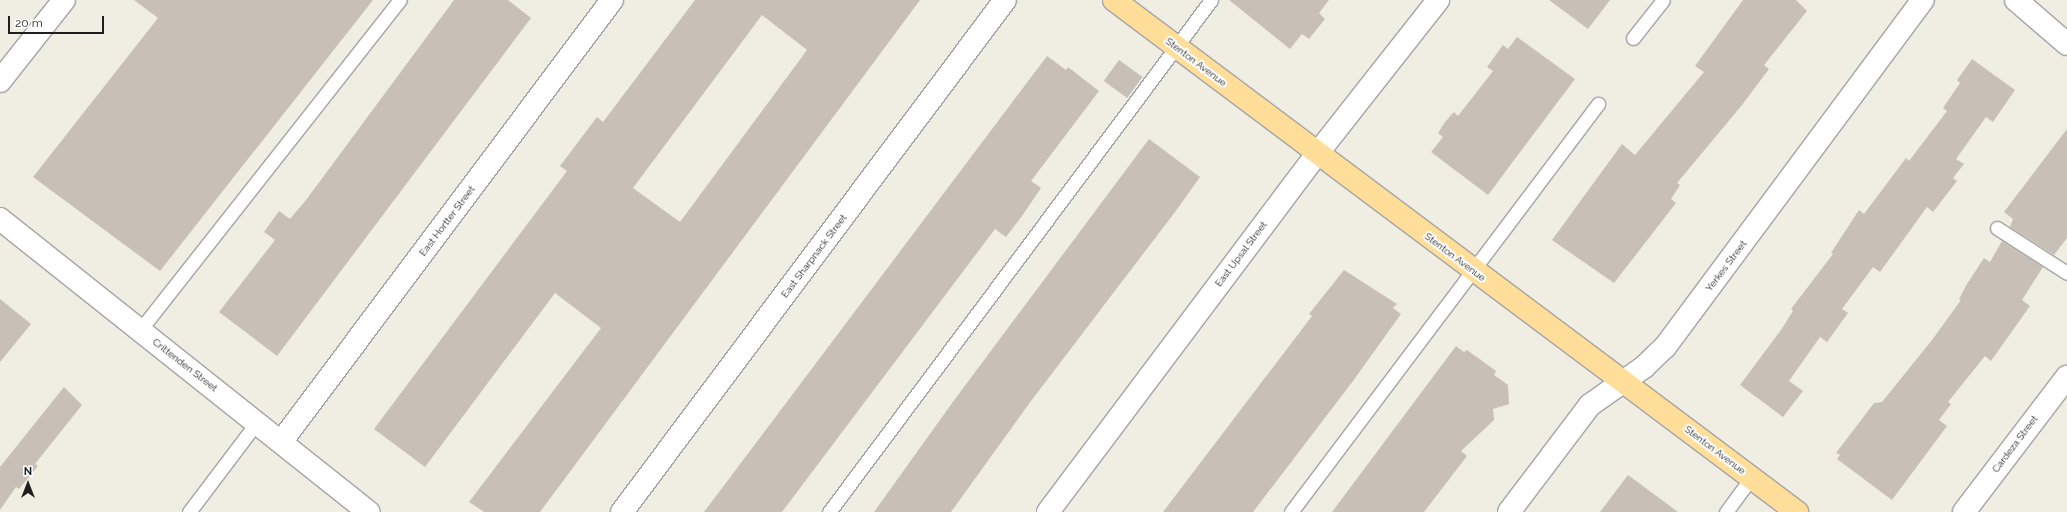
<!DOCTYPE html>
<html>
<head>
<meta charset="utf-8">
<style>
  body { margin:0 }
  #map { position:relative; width:2067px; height:512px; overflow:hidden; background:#f0ede3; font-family:Raleway,sans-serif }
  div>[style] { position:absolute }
  .building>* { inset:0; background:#c8c0b6; transform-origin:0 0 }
  .roads { filter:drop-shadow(1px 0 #a5a5a5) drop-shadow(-1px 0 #a5a5a5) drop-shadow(0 1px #a5a5a5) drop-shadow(0 -1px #a5a5a5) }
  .service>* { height:13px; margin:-6.5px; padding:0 6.5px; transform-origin:6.5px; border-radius:6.5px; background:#fff }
  .minor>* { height:22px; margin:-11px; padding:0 11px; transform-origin:11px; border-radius:11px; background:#fff }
  .tertiary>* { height:22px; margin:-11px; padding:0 11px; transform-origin:11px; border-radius:11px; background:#fff }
  .primary>* { height:22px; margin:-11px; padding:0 11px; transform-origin:11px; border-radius:11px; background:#ffde99 }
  span { translate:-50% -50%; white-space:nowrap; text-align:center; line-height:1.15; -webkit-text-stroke:4px #fff; paint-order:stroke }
  .street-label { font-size:10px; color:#1e1e1e }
  .north { position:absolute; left:8px; top:464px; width:40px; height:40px; -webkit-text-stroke:3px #fff; paint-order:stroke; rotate:0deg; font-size:11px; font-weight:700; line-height:16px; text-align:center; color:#1e1e1e }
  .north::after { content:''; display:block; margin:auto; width:14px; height:18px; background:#1e1e1e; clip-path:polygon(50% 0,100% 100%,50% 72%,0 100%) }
  .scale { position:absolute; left:8px; top:16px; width:96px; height:18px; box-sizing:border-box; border:2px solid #1e1e1e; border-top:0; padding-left:5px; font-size:12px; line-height:14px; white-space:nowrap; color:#1e1e1e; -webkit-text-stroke:3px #fff; paint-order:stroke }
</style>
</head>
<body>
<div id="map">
  <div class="building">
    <i style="clip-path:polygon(134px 0,373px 0,160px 271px,33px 177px,158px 18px)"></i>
    <i style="clip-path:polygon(454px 0,508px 0,531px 18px,277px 356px,219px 312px,275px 240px,264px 232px,279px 211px,290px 219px,306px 200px)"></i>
    <i style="clip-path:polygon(evenodd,695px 0,920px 0,540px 512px,484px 512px,469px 502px,601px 328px,555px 293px,425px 467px,374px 429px,567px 171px,560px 166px,597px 117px,603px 122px,695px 0,762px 15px,807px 50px,680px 222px,633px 188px,762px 15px)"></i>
    <i style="clip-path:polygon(1229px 0,1329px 0,1319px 13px,1325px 19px,1309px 39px,1302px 34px,1290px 49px)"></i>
    <i style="clip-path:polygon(1549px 0,1610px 0,1588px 29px)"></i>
    <i style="clip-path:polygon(1743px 0,1796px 0,1807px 11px,1764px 65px,1769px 69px,1742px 105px,1677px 183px,1680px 185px,1671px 199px,1676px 203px,1614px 283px,1552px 240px,1622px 144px,1635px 155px,1704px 72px,1695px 66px)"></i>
    <i style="clip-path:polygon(1517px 37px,1575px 79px,1488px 195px,1431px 152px,1443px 137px,1438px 133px,1445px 122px,1454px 112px,1458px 116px,1493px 71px,1487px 67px,1503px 45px,1508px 49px)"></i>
    <i style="clip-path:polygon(1047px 56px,1066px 70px,1068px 67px,1099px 91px,1031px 181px,1041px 188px,1022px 216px,1006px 237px,995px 229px,782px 512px,704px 512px)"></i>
    <i style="clip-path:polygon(1972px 59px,2015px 90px,1993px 122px,1986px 117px,1956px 159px,1964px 164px,1953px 178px,1957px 181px,1933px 212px,1927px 207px,1880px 272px,1873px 267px,1842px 309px,1848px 313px,1827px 342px,1820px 337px,1789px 381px,1803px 391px,1783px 417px,1740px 385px,1781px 330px,1793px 311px,1791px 309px,1833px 254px,1831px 253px,1859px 210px,1864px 214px,1906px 158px,1909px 161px,1947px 111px,1943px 108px,1960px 83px,1957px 80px)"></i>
    <i style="left:1119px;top:60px;width:29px;height:26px;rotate:36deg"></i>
    <i style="clip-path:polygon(2067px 129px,2067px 238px,2054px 255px,2010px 227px,2013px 219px,2004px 212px)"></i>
    <i style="clip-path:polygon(1149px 139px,1200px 177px,1175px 212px,1031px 401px,951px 512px,874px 512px,955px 399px)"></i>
    <i style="clip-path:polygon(2002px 241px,2043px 267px,2022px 300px,2030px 306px,1991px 361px,1985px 356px,1948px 402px,1951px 404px,1939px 420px,1947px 426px,1892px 500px,1837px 459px,1840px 455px,1836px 453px,1874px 403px,1882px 402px,1932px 340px,1961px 300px,1959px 299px,1967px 284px,1984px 258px,1990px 262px)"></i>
    <i style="clip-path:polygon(1344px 270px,1397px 304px,1393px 308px,1401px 314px,1353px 381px,1253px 512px,1163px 512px,1312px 316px,1309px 314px)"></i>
    <i style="clip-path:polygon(0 299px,31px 324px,0 362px)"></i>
    <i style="clip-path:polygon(1456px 346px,1464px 352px,1467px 350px,1496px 371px,1494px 375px,1508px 385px,1509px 404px,1493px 409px,1494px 420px,1461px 451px,1467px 456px,1424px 512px,1332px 512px)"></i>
    <i style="clip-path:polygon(64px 387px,82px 405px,35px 464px,38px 466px,19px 489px,16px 487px,0 510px,0 467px)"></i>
    <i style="clip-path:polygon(1628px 475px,1678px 512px,1600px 512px)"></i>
  </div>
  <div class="roads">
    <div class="service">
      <i style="left:1633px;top:38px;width:48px;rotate:-51.7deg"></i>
      <i style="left:1997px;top:228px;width:83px;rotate:32.7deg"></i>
      <i style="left:140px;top:330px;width:420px;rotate:-51.8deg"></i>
      <i style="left:189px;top:512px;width:113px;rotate:-52.9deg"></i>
      <i style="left:829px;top:512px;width:639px;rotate:-53.27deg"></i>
      <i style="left:1291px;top:512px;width:511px;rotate:-53.04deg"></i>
      <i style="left:1726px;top:512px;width:42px;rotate:-53.7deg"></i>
    </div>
    <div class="minor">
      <i style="left:2016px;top:0;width:67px;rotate:40.8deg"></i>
      <i style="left:0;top:81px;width:103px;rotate:-51.7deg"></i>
      <i style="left:0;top:219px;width:471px;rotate:38.5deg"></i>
      <i style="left:281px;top:442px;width:552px;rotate:-53.17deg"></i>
      <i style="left:622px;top:512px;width:639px;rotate:-53.2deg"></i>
      <i style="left:1509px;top:512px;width:134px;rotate:-52.9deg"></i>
      <i style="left:1590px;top:405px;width:66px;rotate:-35.1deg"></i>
      <i style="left:1644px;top:367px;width:29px;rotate:-44deg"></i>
      <i style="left:1665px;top:347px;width:432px;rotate:-53.4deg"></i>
      <i style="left:1964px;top:512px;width:170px;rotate:-52.7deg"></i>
    </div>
    <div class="tertiary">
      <i style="left:1048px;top:512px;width:448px;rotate:-53.1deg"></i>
      <i style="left:1317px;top:154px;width:196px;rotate:-51.8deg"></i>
    </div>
    <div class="primary">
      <i style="left:1114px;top:0;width:854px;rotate:36.86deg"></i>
    </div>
  </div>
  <div class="street-label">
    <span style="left:1196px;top:62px;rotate:37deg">Stenton Avenue</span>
    <span style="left:447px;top:221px;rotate:-53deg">East Hortter Street</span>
    <span style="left:1241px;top:254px;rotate:-53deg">East Upsal Street</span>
    <span style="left:814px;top:256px;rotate:-53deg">East Sharpnack Street</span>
    <span style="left:1455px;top:257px;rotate:37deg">Stenton Avenue</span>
    <span style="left:1726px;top:266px;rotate:-53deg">Yerkes Street</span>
    <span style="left:185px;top:365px;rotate:38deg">Crittenden Street</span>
    <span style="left:2015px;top:444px;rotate:-53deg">Cardeza Street</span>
    <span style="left:1715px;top:450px;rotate:37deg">Stenton Avenue</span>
  </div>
  <div class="north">N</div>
  <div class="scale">20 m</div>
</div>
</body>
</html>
